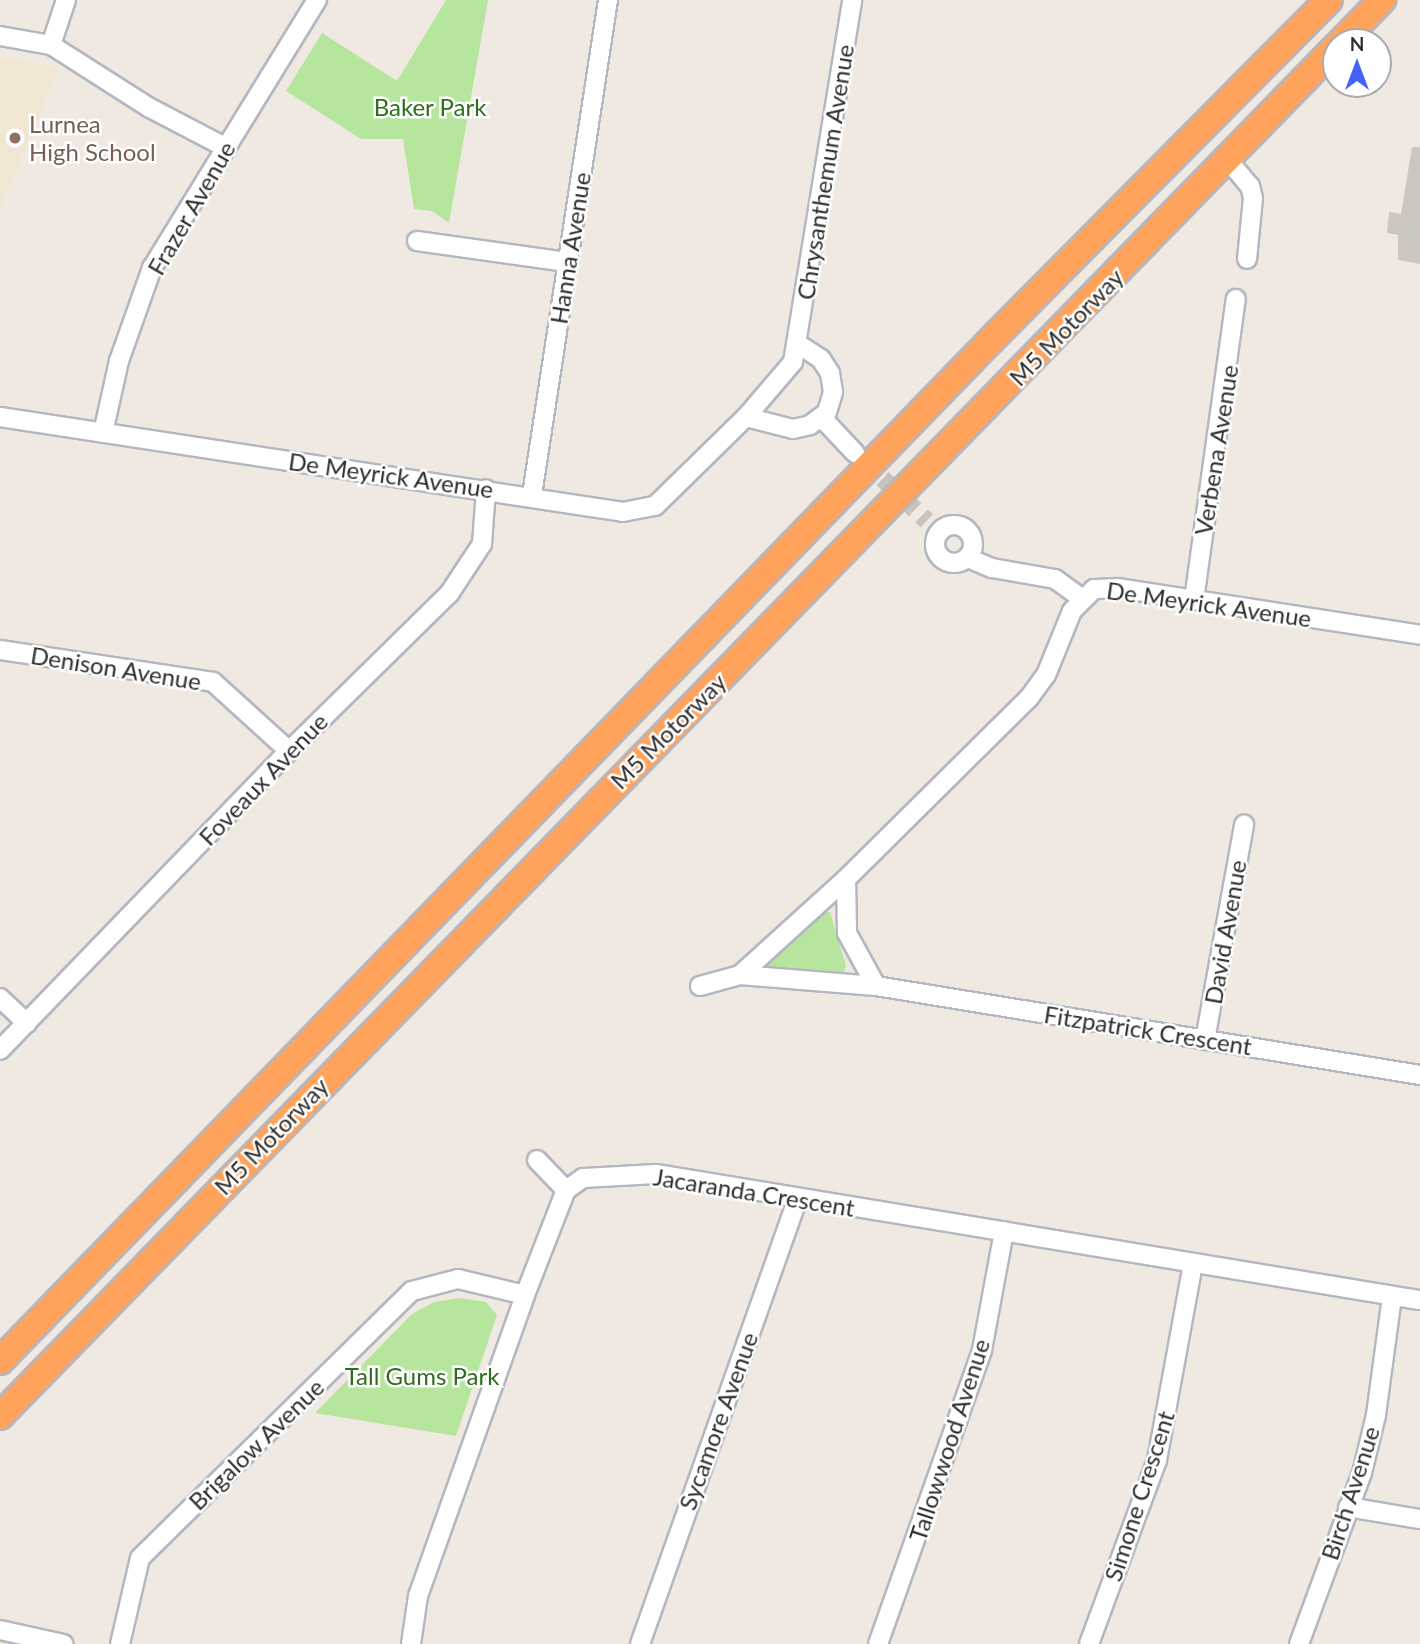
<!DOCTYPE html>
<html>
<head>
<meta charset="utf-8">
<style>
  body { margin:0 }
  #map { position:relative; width:1420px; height:1644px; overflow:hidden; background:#efe9e1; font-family:Lato,sans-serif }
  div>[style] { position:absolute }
  .education>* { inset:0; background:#f0e6d1 }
  .green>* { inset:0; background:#b6e59e }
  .building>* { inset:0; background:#cbc7bf }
  .minor-tunnel>* { height:18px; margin-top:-9px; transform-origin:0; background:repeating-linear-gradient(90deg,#c8c4bd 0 18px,transparent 0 27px) }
  .roads { filter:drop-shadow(2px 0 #b4b7c1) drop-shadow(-2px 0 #b4b7c1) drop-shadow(0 2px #b4b7c1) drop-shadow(0 -2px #b4b7c1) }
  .minor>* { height:18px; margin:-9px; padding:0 9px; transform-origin:9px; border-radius:9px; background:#fff }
  .minor>.ring { margin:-9px; padding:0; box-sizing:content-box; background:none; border:18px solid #fff; border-radius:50% }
  .highway>* { height:26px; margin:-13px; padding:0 13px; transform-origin:13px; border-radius:13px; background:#ffa35c }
  .dots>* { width:19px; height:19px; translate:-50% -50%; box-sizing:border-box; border:4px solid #fff; border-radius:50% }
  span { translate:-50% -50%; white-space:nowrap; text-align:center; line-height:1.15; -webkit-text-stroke:5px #fff; paint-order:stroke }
  .park-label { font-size:24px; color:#2c6e1b }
  .education-label { font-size:24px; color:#785e54 }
  .left { translate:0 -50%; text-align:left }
  .street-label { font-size:24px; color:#2e2e2e }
  .north { position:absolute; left:1322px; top:28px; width:70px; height:70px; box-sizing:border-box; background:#fff; border:2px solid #ababab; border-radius:50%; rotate:0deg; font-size:19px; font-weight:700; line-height:28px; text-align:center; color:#2e2e2e }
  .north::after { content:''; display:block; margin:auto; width:24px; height:32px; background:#4264fb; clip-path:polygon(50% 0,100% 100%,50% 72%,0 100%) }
</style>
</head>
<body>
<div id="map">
  <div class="education">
    <i style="clip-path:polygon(0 57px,59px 67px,0 209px)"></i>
  </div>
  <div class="green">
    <i style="clip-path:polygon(446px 0,488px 0,449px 223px,432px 211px,414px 209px,403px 139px,361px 139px,286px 91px,322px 33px,397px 81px)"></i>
    <i style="clip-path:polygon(819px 912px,830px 912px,846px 965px,844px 973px,769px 968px,766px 963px)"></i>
    <i style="clip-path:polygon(459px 1298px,486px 1302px,497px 1315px,456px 1436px,315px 1413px,412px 1314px,434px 1302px)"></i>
  </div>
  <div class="building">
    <i style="clip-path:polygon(1412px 147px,1420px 147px,1420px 264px,1398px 260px,1398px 235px,1387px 233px,1389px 212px,1401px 214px)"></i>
  </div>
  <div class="minor-tunnel">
    <i style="left:863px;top:460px;width:88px;rotate:43.6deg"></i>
  </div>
  <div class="roads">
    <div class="minor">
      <i style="left:0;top:36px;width:52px;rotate:10deg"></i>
      <i style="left:51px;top:45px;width:117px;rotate:32.5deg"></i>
      <i style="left:150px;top:108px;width:85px;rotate:27.5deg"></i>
      <i style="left:51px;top:45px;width:47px;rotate:-71.6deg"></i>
      <i style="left:1227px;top:159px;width:35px;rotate:50deg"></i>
      <i style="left:1250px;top:186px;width:12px;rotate:76deg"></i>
      <i style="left:1253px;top:198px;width:61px;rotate:95.6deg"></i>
      <i style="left:417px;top:241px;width:151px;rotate:8deg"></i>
      <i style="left:0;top:417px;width:630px;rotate:8.67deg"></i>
      <i style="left:623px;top:512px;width:33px;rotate:-11deg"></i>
      <i style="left:655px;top:506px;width:127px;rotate:-44.4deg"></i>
      <i style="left:746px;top:417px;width:72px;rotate:-49.5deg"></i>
      <i style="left:793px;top:362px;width:367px;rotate:-80.7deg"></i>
      <i style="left:746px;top:417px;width:49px;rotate:14.3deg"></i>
      <i style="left:793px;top:429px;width:17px;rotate:-13deg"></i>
      <i style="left:810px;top:425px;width:21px;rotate:-37deg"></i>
      <i style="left:827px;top:412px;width:21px;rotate:-73deg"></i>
      <i style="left:833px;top:392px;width:19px;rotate:-99deg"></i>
      <i style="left:830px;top:373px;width:17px;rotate:-123deg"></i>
      <i style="left:821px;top:359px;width:27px;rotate:-147deg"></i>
      <i style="left:822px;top:418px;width:48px;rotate:46.7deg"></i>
      <i style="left:103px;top:433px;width:74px;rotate:-77.5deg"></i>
      <i style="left:119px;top:361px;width:99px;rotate:-70.5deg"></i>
      <i style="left:152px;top:268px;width:315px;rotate:-58.4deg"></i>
      <i style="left:532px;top:495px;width:501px;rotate:-81.27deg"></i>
      <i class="ring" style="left:935px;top:525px;width:20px;height:20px"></i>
      <i style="left:968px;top:558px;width:26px;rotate:23deg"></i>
      <i style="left:992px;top:568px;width:64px;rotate:9.9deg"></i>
      <i style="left:1055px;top:579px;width:32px;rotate:36deg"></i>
      <i style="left:1194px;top:600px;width:304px;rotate:-82.1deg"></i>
      <i style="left:0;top:650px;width:215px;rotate:8.5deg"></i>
      <i style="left:213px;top:682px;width:103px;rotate:42.2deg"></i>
      <i style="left:846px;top:879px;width:54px;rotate:88.9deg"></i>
      <i style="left:847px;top:933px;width:60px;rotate:61.3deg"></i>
      <i style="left:876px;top:986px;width:551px;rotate:9.29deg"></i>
      <i style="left:740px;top:975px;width:136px;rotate:4.6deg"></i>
      <i style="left:700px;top:986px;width:41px;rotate:-15.4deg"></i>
      <i style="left:740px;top:975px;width:143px;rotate:-42.2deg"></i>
      <i style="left:846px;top:879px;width:257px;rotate:-44.7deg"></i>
      <i style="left:1029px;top:698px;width:29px;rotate:-54deg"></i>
      <i style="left:1046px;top:675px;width:69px;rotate:-67.9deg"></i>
      <i style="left:1072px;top:611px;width:31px;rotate:-45deg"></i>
      <i style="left:1094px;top:589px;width:24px;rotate:-2deg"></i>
      <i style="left:1118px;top:588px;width:306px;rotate:8.8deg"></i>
      <i style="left:0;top:998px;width:37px;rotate:43deg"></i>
      <i style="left:1205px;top:1040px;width:219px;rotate:-79.7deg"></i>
      <i style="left:0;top:1050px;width:416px;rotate:-46deg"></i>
      <i style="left:289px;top:751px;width:224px;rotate:-44.5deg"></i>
      <i style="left:449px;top:594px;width:60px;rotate:-56.6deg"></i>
      <i style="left:482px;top:544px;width:55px;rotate:-85.8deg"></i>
      <i style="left:537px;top:1160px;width:42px;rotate:46deg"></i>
      <i style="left:1348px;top:1507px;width:73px;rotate:9.5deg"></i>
      <i style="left:0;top:1630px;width:65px;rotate:12.5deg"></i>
      <i style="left:120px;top:1644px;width:88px;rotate:-76.9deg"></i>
      <i style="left:140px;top:1558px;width:381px;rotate:-44.5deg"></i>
      <i style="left:412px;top:1291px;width:48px;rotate:-14.6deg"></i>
      <i style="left:458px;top:1279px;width:69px;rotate:13.4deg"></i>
      <i style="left:411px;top:1644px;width:49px;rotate:-81.7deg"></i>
      <i style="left:418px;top:1596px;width:319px;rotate:-70.4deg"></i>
      <i style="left:525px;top:1295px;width:113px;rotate:-68.7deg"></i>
      <i style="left:566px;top:1190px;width:21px;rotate:-35deg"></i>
      <i style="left:583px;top:1178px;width:73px;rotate:-3.1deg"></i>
      <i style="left:656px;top:1174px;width:774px;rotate:9.37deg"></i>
      <i style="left:640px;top:1644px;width:472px;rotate:-70.5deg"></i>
      <i style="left:878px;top:1644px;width:312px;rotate:-70.5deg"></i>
      <i style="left:982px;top:1350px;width:121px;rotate:-79.5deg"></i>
      <i style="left:1089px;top:1644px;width:196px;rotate:-69.7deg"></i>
      <i style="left:1157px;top:1460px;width:200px;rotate:-79.6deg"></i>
      <i style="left:1299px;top:1644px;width:182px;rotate:-69.8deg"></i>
      <i style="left:1362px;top:1473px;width:60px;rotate:-76.4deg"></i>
      <i style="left:1376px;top:1415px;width:120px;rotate:-82.3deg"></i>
    </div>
    <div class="highway">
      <i style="left:1341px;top:42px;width:59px;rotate:-45.7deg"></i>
      <i style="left:0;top:1361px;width:1431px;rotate:-45.85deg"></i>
      <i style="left:997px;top:334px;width:471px;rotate:-45.2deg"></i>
      <i style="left:0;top:1416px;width:1913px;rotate:-45.7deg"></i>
    </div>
  </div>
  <div class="dots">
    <i style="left:15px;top:138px;background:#8d6e63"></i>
  </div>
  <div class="park-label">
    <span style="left:430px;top:107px">Baker Park</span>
    <span style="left:422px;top:1376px">Tall Gums Park</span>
  </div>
  <div class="education-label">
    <span class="left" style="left:29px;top:138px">Lurnea<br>High School</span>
  </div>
  <div class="street-label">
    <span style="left:825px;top:172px;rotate:-81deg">Chrysanthemum Avenue</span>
    <span style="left:191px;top:208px;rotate:-60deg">Frazer Avenue</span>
    <span style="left:570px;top:248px;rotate:-81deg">Hanna Avenue</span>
    <span style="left:1066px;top:327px;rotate:-46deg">M5 Motorway</span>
    <span style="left:1216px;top:450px;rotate:-81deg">Verbena Avenue</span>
    <span style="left:391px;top:475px;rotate:8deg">De Meyrick Avenue</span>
    <span style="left:1209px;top:604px;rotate:8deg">De Meyrick Avenue</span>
    <span style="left:116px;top:668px;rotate:9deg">Denison Avenue</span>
    <span style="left:668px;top:731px;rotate:-45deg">M5 Motorway</span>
    <span style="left:263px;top:779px;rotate:-46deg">Foveaux Avenue</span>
    <span style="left:1225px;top:932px;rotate:-80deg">David Avenue</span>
    <span style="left:1148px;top:1030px;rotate:9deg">Fitzpatrick Crescent</span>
    <span style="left:271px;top:1136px;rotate:-46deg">M5 Motorway</span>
    <span style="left:754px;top:1192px;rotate:9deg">Jacaranda Crescent</span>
    <span style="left:718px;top:1421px;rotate:-70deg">Sycamore Avenue</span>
    <span style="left:949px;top:1440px;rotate:-72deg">Tallowwood Avenue</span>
    <span style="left:256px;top:1444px;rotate:-44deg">Brigalow Avenue</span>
    <span style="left:1350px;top:1493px;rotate:-72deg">Birch Avenue</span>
    <span style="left:1139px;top:1496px;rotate:-72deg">Simone Crescent</span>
  </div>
  <div class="north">N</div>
</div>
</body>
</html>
